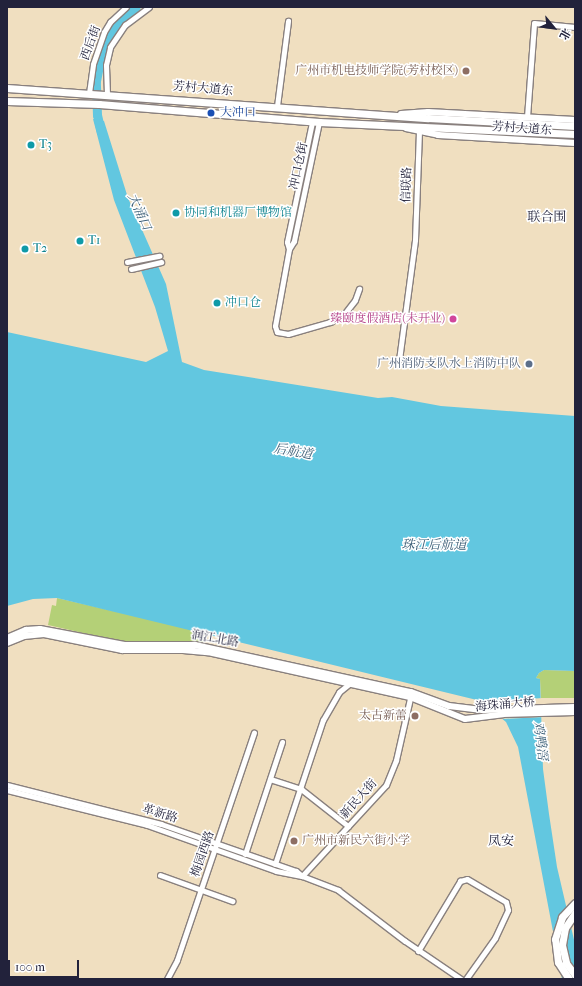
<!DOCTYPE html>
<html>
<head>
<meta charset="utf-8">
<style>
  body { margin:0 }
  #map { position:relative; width:582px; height:986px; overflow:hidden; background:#f0dfc0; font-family:"IM FELL French Canon","Noto Serif SC",serif }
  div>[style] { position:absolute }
  .green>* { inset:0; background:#b4d077 }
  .water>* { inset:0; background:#62c7e0 }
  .pier>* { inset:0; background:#f0dfc0 }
  .river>* { height:9px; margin:-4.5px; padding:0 4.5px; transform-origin:4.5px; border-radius:4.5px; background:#62c7e0 }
  .roads { filter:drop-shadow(1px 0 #89807e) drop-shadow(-1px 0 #89807e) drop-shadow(0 1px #89807e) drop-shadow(0 -1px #89807e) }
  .minor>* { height:5px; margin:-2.5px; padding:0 2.5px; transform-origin:2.5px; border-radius:2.5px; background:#fff }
  .major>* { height:6px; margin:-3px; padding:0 3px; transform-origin:3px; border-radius:3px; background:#fff }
  .highway>* { height:7px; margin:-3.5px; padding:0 3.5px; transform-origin:3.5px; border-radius:3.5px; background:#fff }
  .dots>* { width:11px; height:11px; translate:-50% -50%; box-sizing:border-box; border:2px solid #fff; border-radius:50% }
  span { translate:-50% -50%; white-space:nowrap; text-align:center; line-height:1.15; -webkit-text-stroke:3px #fff; paint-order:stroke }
  .street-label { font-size:12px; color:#22223b }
  .education-label { font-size:12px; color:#785e54 }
  .right { translate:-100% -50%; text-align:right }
  .left { translate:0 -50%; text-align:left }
  .transit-label { font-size:12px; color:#164399 }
  .culture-label { font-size:12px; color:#0d838f }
  .hotel-label { font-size:12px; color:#b23c85 }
  .service-label { font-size:12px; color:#4e5e75 }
  .water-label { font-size:13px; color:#385c75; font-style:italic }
  .neighbourhood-label { font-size:13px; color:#22223b }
  .frame { position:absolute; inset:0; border:8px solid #22223b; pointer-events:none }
  .north { position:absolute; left:534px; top:8px; width:40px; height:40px; -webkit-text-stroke:3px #fff; paint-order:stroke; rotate:119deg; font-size:11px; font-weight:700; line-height:16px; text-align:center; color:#22223b }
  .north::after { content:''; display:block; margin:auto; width:14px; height:18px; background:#22223b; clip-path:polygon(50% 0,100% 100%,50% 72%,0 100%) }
  .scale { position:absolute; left:8px; top:960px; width:71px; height:18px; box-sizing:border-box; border:2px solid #22223b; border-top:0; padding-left:5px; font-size:12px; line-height:14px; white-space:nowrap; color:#22223b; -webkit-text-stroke:3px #fff; paint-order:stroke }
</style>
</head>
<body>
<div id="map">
  <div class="green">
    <i style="clip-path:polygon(57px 598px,204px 632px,203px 643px,127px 643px,48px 625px,52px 605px,56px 606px)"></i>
    <i style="clip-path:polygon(544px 670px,575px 671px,575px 698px,541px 698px,540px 679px,536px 678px,539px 673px)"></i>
  </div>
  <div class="water">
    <i style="clip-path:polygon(93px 119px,104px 121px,128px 198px,166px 284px,182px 362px,204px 370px,378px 398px,392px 397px,441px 406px,575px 416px,575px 671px,544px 670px,539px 673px,536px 678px,540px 679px,543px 769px,549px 814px,557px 867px,575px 944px,575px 979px,562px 979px,518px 747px,506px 722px,481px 701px,57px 598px,33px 599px,7px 606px,7px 332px,146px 362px,168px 351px,155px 307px,114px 200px)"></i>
  </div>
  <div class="pier">
    <i style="clip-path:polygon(543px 698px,544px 717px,501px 719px,480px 702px)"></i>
  </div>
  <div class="river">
    <i style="left:101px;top:132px;width:17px;rotate:-103deg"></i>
    <i style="left:97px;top:115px;width:34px;rotate:-92deg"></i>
    <i style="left:96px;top:81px;width:31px;rotate:-79deg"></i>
    <i style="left:102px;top:51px;width:26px;rotate:-62deg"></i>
    <i style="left:114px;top:28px;width:30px;rotate:-44deg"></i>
  </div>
  <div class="roads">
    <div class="minor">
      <i style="left:89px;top:93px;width:29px;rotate:-82deg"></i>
      <i style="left:93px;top:64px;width:34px;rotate:-71deg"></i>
      <i style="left:104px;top:32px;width:12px;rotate:-59deg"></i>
      <i style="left:110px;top:22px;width:22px;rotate:-43deg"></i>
      <i style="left:107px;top:94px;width:29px;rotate:-92deg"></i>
      <i style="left:106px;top:65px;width:18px;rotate:-77deg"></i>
      <i style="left:110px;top:47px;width:27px;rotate:-56deg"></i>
      <i style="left:125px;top:25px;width:30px;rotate:-37deg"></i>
      <i style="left:277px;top:106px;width:86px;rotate:-82.6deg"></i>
      <i style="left:527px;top:117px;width:94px;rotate:-85.7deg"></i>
      <i style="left:534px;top:23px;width:41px;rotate:5.6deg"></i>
      <i style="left:319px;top:122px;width:122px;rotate:101.9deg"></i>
      <i style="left:294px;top:241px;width:9px;rotate:122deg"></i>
      <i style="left:289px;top:249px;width:78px;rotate:100.3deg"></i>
      <i style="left:275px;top:326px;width:6px;rotate:72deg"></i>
      <i style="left:277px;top:332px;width:11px;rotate:10deg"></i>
      <i style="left:288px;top:334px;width:44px;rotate:-15.9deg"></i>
      <i style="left:330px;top:322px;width:17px;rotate:-31deg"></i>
      <i style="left:345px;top:313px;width:16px;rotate:-52deg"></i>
      <i style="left:355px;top:300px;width:12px;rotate:-70deg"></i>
      <i style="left:289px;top:249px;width:7px;rotate:-106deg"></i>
      <i style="left:287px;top:242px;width:123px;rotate:-78.2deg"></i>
      <i style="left:127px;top:262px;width:33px;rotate:-11deg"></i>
      <i style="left:131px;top:269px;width:31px;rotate:-13deg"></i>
      <i style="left:399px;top:360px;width:121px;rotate:-82.4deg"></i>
      <i style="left:415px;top:240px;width:109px;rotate:-87.9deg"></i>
      <i style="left:270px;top:779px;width:33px;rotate:18deg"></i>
      <i style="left:301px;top:789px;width:60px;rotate:38.2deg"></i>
      <i style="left:7px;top:785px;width:159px;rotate:14.2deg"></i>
      <i style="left:161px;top:824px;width:143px;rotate:19.2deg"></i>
      <i style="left:296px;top:871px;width:8px;rotate:40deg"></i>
      <i style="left:302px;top:876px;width:39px;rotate:21deg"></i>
      <i style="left:338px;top:890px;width:84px;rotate:37.3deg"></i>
      <i style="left:405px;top:941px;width:68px;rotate:34.2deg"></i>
      <i style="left:7px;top:790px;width:144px;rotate:14deg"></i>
      <i style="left:147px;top:825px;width:137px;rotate:19.6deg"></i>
      <i style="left:276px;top:871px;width:26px;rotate:11deg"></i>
      <i style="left:245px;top:854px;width:118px;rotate:-71.7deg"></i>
      <i style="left:275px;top:864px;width:152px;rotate:-71.6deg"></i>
      <i style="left:323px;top:720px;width:32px;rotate:-60deg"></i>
      <i style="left:339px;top:692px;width:13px;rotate:-39deg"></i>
      <i style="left:160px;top:875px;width:77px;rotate:19.9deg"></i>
      <i style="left:302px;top:876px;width:124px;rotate:-47.3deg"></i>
      <i style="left:386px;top:785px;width:27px;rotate:-68deg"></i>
      <i style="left:396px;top:760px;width:68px;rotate:-77.2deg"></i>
      <i style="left:418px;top:951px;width:82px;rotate:-59deg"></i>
      <i style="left:460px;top:881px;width:7px;rotate:-16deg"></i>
      <i style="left:467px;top:879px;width:45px;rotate:30.5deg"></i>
      <i style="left:506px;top:902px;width:8px;rotate:76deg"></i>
      <i style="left:508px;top:910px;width:31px;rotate:115deg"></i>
      <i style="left:495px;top:938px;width:50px;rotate:125.3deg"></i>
      <i style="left:167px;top:979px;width:21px;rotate:-62deg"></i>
      <i style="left:177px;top:960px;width:240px;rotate:-71.3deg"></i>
    </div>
    <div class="major">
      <i style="left:401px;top:114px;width:27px;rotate:-4deg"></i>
      <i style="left:428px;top:112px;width:147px;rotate:3.1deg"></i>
      <i style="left:406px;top:128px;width:33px;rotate:12deg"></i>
      <i style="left:438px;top:135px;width:137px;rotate:3.3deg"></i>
      <i style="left:7px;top:638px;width:21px;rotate:-23deg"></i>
      <i style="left:26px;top:630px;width:14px;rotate:-4deg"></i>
      <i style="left:40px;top:629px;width:86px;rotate:10.7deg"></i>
      <i style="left:125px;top:645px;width:70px"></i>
      <i style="left:195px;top:645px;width:221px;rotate:12.3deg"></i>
      <i style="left:411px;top:692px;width:40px;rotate:20.2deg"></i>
      <i style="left:449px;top:706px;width:35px;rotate:7deg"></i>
      <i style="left:484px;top:710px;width:91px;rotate:-1.9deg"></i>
      <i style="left:7px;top:643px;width:18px;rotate:-22deg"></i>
      <i style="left:24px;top:636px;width:20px;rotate:-6deg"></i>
      <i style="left:44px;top:634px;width:80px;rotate:11.6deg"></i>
      <i style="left:122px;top:650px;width:61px"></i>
      <i style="left:183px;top:650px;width:25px;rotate:5deg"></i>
      <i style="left:208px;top:652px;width:207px;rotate:12.6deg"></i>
      <i style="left:410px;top:697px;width:59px;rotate:21.8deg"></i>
      <i style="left:465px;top:719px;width:38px;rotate:-7deg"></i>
      <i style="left:503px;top:714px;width:72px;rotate:-1.6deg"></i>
    </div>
    <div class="highway">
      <i style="left:7px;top:88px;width:422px;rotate:4.1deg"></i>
      <i style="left:428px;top:118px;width:147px;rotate:3.1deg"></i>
      <i style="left:7px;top:101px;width:92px;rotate:1.9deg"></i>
      <i style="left:99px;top:104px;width:221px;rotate:4.7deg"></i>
      <i style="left:319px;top:122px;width:256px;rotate:2.7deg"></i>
      <i style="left:575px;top:913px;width:18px;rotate:124deg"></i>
      <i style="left:565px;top:928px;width:17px;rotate:100deg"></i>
      <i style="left:562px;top:945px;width:18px;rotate:77deg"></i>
      <i style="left:566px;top:963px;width:15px;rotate:53deg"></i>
      <i style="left:569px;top:979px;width:20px;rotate:-123deg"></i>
      <i style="left:558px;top:962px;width:23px;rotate:-97deg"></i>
      <i style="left:555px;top:939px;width:23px;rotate:-72deg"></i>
      <i style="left:562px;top:917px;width:19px;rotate:-47deg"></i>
    </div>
  </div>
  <div class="dots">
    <i style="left:466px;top:71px;background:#8d6e63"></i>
    <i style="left:211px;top:113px;background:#1a4fb4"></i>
    <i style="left:31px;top:145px;background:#0f9aa8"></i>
    <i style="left:176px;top:213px;background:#0f9aa8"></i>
    <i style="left:80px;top:241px;background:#0f9aa8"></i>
    <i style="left:25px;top:249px;background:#0f9aa8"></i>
    <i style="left:217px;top:303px;background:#0f9aa8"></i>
    <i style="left:453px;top:319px;background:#d1479c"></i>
    <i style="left:529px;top:364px;background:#5c6f8a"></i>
    <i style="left:415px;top:716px;background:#8d6e63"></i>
    <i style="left:294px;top:841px;background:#8d6e63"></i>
  </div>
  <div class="street-label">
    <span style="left:91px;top:43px;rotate:-70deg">西后街</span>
    <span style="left:203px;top:89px;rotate:5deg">芳村大道东</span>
    <span style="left:522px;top:129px;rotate:4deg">芳村大道东</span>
    <span style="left:299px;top:166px;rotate:-78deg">冲口仓街</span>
    <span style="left:407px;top:185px;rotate:-88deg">信联路</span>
    <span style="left:215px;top:639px;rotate:10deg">润江北路</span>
    <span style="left:505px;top:705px;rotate:-5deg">海珠涌大桥</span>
    <span style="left:359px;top:799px;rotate:-48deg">新民大街</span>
    <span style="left:160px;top:814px;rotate:17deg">革新路</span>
    <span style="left:203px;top:854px;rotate:-71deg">梅园西路</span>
  </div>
  <div class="education-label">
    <span class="right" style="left:458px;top:71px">广州市机电技师学院(芳村校区)</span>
    <span class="right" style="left:407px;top:716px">太古新蕾</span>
    <span class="left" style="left:302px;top:841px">广州市新民六街小学</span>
  </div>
  <div class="transit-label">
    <span class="left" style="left:220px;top:113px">大冲口</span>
  </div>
  <div class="culture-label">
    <span class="left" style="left:39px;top:145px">T3</span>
    <span class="left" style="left:184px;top:213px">协同和机器厂博物馆</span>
    <span class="left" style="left:88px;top:241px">T1</span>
    <span class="left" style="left:33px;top:249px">T2</span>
    <span class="left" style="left:225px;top:303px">冲口仓</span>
  </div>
  <div class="hotel-label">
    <span class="right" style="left:445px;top:319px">臻颐度假酒店(未开业)</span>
  </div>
  <div class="service-label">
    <span class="right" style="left:521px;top:364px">广州消防支队水上消防中队</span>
  </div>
  <div class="water-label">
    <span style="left:139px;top:212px;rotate:66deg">大涌口</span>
    <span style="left:293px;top:452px;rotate:10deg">后航道</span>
    <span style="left:434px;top:545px">珠江后航道</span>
    <span style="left:540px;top:741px;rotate:83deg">鸡鸭滘</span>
  </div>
  <div class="neighbourhood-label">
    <span style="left:547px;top:217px">联合围</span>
    <span style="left:501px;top:841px">凤安</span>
  </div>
  <div class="frame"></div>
  <div class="north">北</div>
  <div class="scale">100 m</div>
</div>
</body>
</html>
